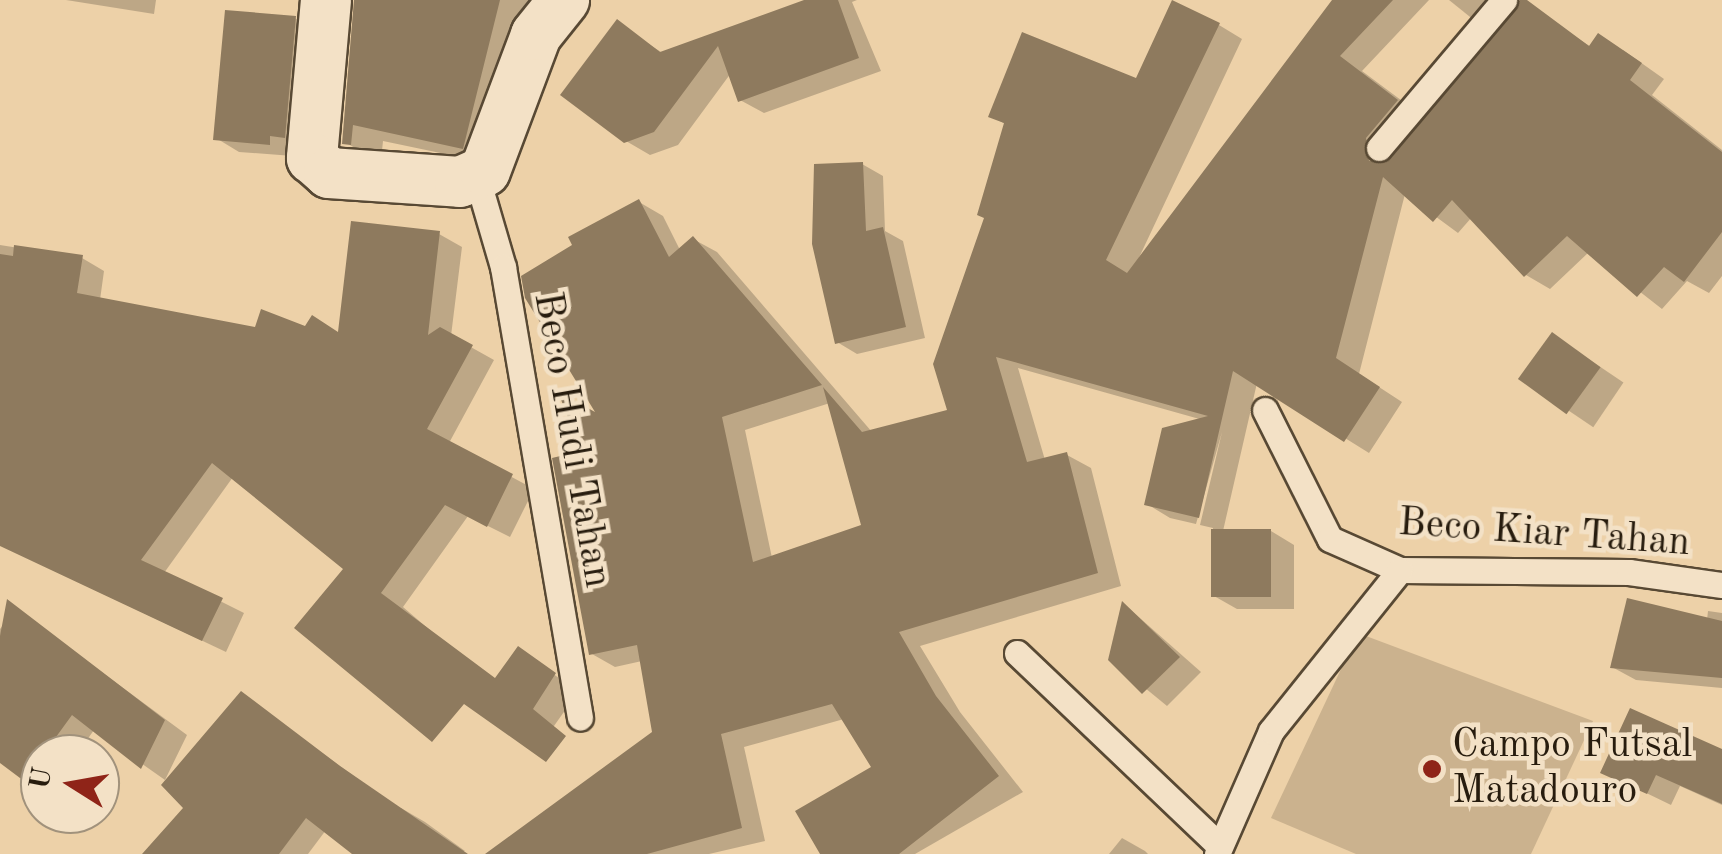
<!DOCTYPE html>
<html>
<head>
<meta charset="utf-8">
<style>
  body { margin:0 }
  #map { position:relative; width:1722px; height:854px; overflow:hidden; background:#edd1a8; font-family:"Old Standard TT",serif }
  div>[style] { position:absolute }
  .green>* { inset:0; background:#cbb28e }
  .shadow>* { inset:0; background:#0003; transform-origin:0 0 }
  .building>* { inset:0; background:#8e7a5e; transform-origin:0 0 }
  .roads { filter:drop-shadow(2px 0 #584934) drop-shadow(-2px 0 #584934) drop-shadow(0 2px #584934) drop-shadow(0 -2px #584934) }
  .lane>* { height:25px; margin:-12.5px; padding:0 12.5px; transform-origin:12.5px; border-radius:12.5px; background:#f3e1c6 }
  .street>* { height:50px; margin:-25px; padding:0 25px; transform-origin:25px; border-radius:25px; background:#f3e1c6 }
  .dots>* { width:28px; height:28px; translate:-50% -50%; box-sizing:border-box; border:5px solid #f3e1c6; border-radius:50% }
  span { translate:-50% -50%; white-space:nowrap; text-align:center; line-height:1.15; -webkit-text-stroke:9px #f3e1c6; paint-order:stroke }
  .street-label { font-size:40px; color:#271c0e }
  .poi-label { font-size:40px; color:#271c0e }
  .left { translate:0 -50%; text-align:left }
  .north { position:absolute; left:20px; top:734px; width:100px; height:100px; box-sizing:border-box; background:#f3e1c6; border:2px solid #a1927c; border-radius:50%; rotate:281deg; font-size:28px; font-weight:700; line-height:40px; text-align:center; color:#271c0e }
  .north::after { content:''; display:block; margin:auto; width:35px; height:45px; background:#8f2418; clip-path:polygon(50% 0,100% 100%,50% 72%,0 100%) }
</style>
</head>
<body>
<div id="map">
  <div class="green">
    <i style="clip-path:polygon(1358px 633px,1593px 721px,1531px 854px,1356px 854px,1271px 818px)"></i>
  </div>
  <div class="shadow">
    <i style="clip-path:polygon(66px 0,156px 0,154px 14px)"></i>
    <i style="clip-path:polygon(356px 0,533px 0,493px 164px,383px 141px,381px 161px,375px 160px,345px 142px)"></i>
    <i style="clip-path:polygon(811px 0,857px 0,852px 2px,881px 71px,764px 113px,740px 100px,731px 73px,678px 145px,650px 155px,626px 141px,627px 30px,664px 54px)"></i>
    <i style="clip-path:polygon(evenodd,1334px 0,1429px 0,1362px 71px,1421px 115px,1399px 150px,1520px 0,1591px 47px,1623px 50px,1664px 79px,1652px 95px,1722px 150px,1722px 276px,1709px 293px,1687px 281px,1662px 309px,1589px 252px,1550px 289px,1526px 275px,1472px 217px,1458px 233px,1405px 194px,1359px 374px,1402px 402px,1369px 453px,1257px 383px,1223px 531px,1271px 531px,1294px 545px,1294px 609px,1237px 609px,1214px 596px,1213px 528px,1200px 525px,1222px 432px,1196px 524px,1170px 518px,1147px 504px,1203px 420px,1018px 368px,1045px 460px,1067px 455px,1091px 468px,1121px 586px,920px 646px,960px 712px,1023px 792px,915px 854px,823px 854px,874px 768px,844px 719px,744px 747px,765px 841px,709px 854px,497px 854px,655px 733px,642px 661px,615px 667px,592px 654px,584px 453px,602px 419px,639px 202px,663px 216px,680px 250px,693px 239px,717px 252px,872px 432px,950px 412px,1007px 125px,991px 116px,1137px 81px,1219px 25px,1242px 39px,1136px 264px,1334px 0,830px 403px,864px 527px,772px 558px,745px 430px,830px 403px)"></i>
    <i style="clip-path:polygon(1449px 0,1518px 0,1490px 33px)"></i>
    <i style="clip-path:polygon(295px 18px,318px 32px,293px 156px,239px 152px,216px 138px)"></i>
    <i style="clip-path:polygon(862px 164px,883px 176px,885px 231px,903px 241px,925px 338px,857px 354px,837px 342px)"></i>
    <i style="clip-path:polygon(439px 234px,462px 247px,451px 336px,494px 360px,449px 443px,534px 489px,510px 537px,468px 516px,403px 607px,459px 655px,233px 477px,164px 573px,244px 613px,226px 652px,0 545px,0 245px,82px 258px,104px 271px,100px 300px,256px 330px,340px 334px)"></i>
    <i style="left:1553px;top:335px;width:85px;height:54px;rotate:34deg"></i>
    <i style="clip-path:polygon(1124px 604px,1201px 672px,1167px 706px,1111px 660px)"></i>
    <i style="clip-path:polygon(16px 609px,187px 735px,165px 780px,94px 730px,77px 754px,40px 754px,40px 787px,0 760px,0 629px)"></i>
    <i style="clip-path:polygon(1708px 611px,1722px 613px,1722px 688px,1636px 680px,1612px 667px,1707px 620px)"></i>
    <i style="clip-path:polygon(519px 649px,578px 692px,537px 750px)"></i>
    <i style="clip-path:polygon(241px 694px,362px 782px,308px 854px,145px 854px,186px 808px)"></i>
    <i style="clip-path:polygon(1722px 753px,1722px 805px,1680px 786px,1671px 805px,1603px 772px)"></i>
    <i style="clip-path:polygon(401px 808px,425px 822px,465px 851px,373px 854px)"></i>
    <i style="clip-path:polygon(1122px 838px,1145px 851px,1148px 854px,1109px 854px)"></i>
  </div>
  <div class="building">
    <i style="clip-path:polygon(354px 0,500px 0,463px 149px,353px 125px,351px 145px,342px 144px)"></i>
    <i style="clip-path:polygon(804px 0,838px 0,859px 58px,738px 102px,718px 46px,654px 132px,624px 143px,560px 95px,617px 19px,660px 52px)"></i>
    <i style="clip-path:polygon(1172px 0,1220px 23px,1106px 260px,1127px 273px,1332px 0,1393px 0,1340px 56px,1398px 100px,1366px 138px,1369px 161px,1391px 158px,1520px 0,1527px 0,1589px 46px,1598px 33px,1642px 63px,1630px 80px,1722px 152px,1722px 232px,1684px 282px,1664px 267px,1637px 297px,1567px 236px,1524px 277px,1452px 200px,1433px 222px,1383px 177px,1336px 358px,1380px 387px,1344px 442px,1233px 371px,1199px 518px,1144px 505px,1162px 428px,1208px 416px,996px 357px,1027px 462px,1067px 452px,1098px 573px,899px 632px,936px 696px,999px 776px,899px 854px,820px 854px,795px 811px,871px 767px,832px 704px,721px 734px,742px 828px,647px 854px,485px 854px,652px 732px,637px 645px,589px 655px,552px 458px,581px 451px,558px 392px,595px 412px,525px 298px,521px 276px,572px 245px,568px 237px,639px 199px,669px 257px,693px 236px,822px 385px,722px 417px,753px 562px,861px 525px,823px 387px,862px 432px,947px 410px,933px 364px,984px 218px,977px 215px,1004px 123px,988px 117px,1022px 32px,1136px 78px)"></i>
    <i style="clip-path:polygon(225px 10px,296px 16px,285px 138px,270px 136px,270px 145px,213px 140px)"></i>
    <i style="clip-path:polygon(863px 162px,866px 231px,883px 227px,906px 327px,835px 344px,812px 244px,814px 164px)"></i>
    <i style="clip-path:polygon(351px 221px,440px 231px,428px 335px,440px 327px,473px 345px,427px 429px,513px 474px,487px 527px,445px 505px,381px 593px,495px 678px,518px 646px,556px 673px,533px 709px,566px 736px,546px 762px,464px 704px,432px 742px,294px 628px,343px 569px,212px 463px,141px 560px,223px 598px,202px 641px,0 546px,0 254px,13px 256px,14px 245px,83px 255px,77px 293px,255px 327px,261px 309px,305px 326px,312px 315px,338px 332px)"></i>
    <i style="left:1552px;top:332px;width:60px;height:58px;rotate:36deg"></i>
    <i style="left:1211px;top:529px;width:60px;height:68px"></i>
    <i style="clip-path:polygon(1627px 598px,1722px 621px,1722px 678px,1610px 668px)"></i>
    <i style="clip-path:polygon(7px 599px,165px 720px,141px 769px,72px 715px,24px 781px,0 763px,0 636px)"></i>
    <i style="clip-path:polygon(1122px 601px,1180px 657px,1142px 694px,1108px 660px)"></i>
    <i style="clip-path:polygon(241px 691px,340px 766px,468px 854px,352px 854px,306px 818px,279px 854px,142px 854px,183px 808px,161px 785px)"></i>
    <i style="clip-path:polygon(1630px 708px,1722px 749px,1722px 804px,1656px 775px,1647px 794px,1600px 773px)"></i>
  </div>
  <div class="roads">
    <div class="lane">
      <i style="left:1379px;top:148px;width:194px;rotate:-49.8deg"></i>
      <i style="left:477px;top:178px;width:93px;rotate:73.7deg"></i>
      <i style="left:503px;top:267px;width:457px;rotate:80.3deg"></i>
      <i style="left:1265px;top:410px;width:144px;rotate:63.3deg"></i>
      <i style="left:1330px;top:539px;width:77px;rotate:23.9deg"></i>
      <i style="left:1400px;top:570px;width:229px;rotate:0.5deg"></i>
      <i style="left:1629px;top:572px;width:94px;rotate:8deg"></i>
      <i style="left:1017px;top:653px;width:280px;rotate:43.6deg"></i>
      <i style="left:1217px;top:854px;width:134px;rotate:-66.3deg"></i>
      <i style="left:1271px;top:731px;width:206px;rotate:-51.3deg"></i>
    </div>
    <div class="street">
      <i style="left:326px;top:0;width:159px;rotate:95.1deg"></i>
      <i style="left:312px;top:158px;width:23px;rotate:41deg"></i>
      <i style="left:329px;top:173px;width:131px;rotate:3.9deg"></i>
      <i style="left:460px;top:182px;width:27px;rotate:-24deg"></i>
      <i style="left:485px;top:171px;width:145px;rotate:-69.4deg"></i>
      <i style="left:536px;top:35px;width:45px;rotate:-51.3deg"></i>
    </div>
  </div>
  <div class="dots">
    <i style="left:1432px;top:769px;background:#8f2418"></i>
  </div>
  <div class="street-label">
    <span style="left:571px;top:440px;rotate:80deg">Beco Hudi Tahan</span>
    <span style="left:1544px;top:534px;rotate:4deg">Beco Kiar Tahan</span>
  </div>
  <div class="poi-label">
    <span class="left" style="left:1452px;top:769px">Campo Futsal<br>Matadouro</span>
  </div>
  <div class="north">U</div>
</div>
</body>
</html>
